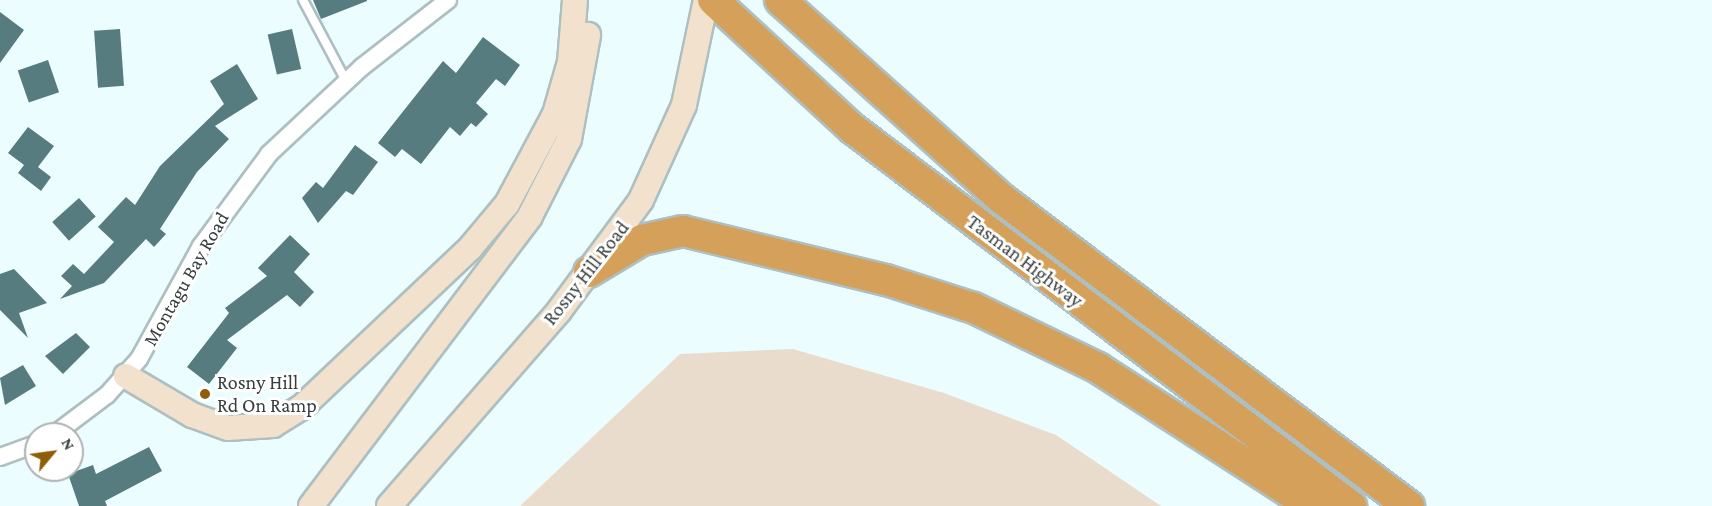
<!DOCTYPE html>
<html>
<head>
<meta charset="utf-8">
<style>
  body { margin:0 }
  #map { position:relative; width:1712px; height:506px; overflow:hidden; background:#ecfdff; font-family:"Crimson Pro",serif }
  div>[style] { position:absolute }
  .green>* { inset:0; background:#eadccc }
  .building>* { inset:0; background:#577c80; transform-origin:0 0 }
  .roads { filter:drop-shadow(2px 0 #aebfc1) drop-shadow(-2px 0 #aebfc1) drop-shadow(0 2px #aebfc1) drop-shadow(0 -2px #aebfc1) }
  .lane>* { height:8px; margin:-4px; padding:0 4px; transform-origin:4px; border-radius:4px; background:#fff }
  .street>* { height:16px; margin:-8px; padding:0 8px; transform-origin:8px; border-radius:8px; background:#fff }
  .secondary>* { height:24px; margin:-12px; padding:0 12px; transform-origin:12px; border-radius:12px; background:#f2e2cd }
  .highway>* { height:30px; margin:-15px; padding:0 15px; transform-origin:15px; border-radius:15px; background:#d5a059 }
  .dots>* { width:16px; height:16px; translate:-50% -50%; box-sizing:border-box; border:3px solid #fff; border-radius:50% }
  span { translate:-50% -50%; white-space:nowrap; text-align:center; line-height:1.15; -webkit-text-stroke:6px #fff; paint-order:stroke }
  .street-label { font-size:20px; color:#373e3e }
  .poi-label { font-size:20px; color:#373e3e }
  .left { translate:0 -50%; text-align:left }
  .north { position:absolute; left:24px; top:422px; width:60px; height:60px; box-sizing:border-box; background:#fff; border:2px solid #afb2b2; border-radius:50%; rotate:61deg; font-size:16px; font-weight:700; line-height:24px; text-align:center; color:#373e3e }
  .north::after { content:''; display:block; margin:auto; width:21px; height:27px; background:#8e5d08; clip-path:polygon(50% 0,100% 100%,50% 72%,0 100%) }
</style>
</head>
<body>
<div id="map">
  <div class="green">
    <i style="clip-path:polygon(793px 349px,944px 393px,1056px 435px,1161px 506px,520px 506px,680px 354px)"></i>
  </div>
  <div class="building">
    <i style="clip-path:polygon(313px 0,367px 0,367px 1px,321px 19px)"></i>
    <i style="clip-path:polygon(0 12px,24px 30px,0 63px)"></i>
    <i style="left:120px;top:29px;width:57px;height:26px;rotate:86deg"></i>
    <i style="left:292px;top:29px;width:41px;height:25px;rotate:77deg"></i>
    <i style="clip-path:polygon(483px 37px,520px 65px,505px 86px,496px 79px,476px 103px,488px 114px,476px 127px,471px 123px,460px 136px,450px 127px,421px 164px,402px 149px,395px 157px,378px 143px,443px 61px,456px 73px)"></i>
    <i style="left:48px;top:60px;width:34px;height:32px;rotate:71deg"></i>
    <i style="clip-path:polygon(237px 64px,258px 99px,215px 126px,229px 139px,197px 172px,160px 229px,166px 234px,154px 247px,146px 239px,104px 283px,60px 299px,72px 286px,61px 276px,73px 264px,84px 274px,114px 242px,98px 227px,126px 197px,135px 205px,160px 166px,224px 104px,210px 81px)"></i>
    <i style="clip-path:polygon(28px 127px,54px 146px,38px 167px,51px 177px,41px 191px,18px 173px,24px 165px,8px 153px)"></i>
    <i style="clip-path:polygon(355px 145px,378px 162px,353px 195px,346px 191px,318px 223px,302px 198px,316px 182px,323px 188px)"></i>
    <i style="left:79px;top:198px;width:25px;height:36px;rotate:48deg"></i>
    <i style="clip-path:polygon(290px 235px,310px 254px,294px 272px,314px 292px,300px 307px,287px 295px,227px 340px,237px 348px,209px 384px,187px 367px,229px 313px,225px 308px,267px 276px,258px 268px)"></i>
    <i style="clip-path:polygon(14px 269px,47px 303px,19px 313px,28px 338px,0 310px,0 274px)"></i>
    <i style="clip-path:polygon(76px 333px,90px 347px,63px 374px,45px 356px)"></i>
    <i style="clip-path:polygon(23px 365px,36px 386px,5px 405px,0 378px)"></i>
    <i style="clip-path:polygon(149px 447px,162px 471px,105px 501px,107px 506px,79px 506px,68px 474px,93px 465px,96px 474px)"></i>
  </div>
  <div class="roads">
    <div class="lane">
      <i style="left:303px;top:0;width:92px;rotate:62deg"></i>
    </div>
    <div class="street">
      <i style="left:55px;top:434px;width:65px;rotate:-36.9deg"></i>
      <i style="left:107px;top:395px;width:48px;rotate:-48.4deg"></i>
      <i style="left:139px;top:359px;width:129px;rotate:-61.2deg"></i>
      <i style="left:201px;top:246px;width:114px;rotate:-53.5deg"></i>
      <i style="left:269px;top:154px;width:127px;rotate:-43.1deg"></i>
      <i style="left:362px;top:67px;width:109px;rotate:-37.9deg"></i>
      <i style="left:0;top:457px;width:38px;rotate:-20deg"></i>
    </div>
    <div class="secondary">
      <i style="left:126px;top:376px;width:77px;rotate:30.6deg"></i>
      <i style="left:192px;top:415px;width:38px;rotate:20deg"></i>
      <i style="left:228px;top:428px;width:45px;rotate:-3.8deg"></i>
      <i style="left:273px;top:425px;width:34px;rotate:-32deg"></i>
      <i style="left:302px;top:407px;width:233px;rotate:-43.4deg"></i>
      <i style="left:471px;top:247px;width:56px;rotate:-50.1deg"></i>
      <i style="left:507px;top:204px;width:102px;rotate:-61.9deg"></i>
      <i style="left:555px;top:114px;width:54px;rotate:-73.9deg"></i>
      <i style="left:570px;top:62px;width:62px;rotate:-85.4deg"></i>
      <i style="left:311px;top:506px;width:363px;rotate:-52.9deg"></i>
      <i style="left:530px;top:216px;width:86px;rotate:-63.1deg"></i>
      <i style="left:569px;top:139px;width:106px;rotate:-79.6deg"></i>
      <i style="left:389px;top:506px;width:259px;rotate:-48.9deg"></i>
      <i style="left:559px;top:311px;width:138px;rotate:-53.5deg"></i>
      <i style="left:641px;top:200px;width:104px;rotate:-65.6deg"></i>
      <i style="left:684px;top:105px;width:107px;rotate:-78.2deg"></i>
    </div>
    <div class="highway">
      <i style="left:713px;top:0;width:190px;rotate:42.7deg"></i>
      <i style="left:853px;top:129px;width:625px;rotate:37.13deg"></i>
      <i style="left:780px;top:0;width:298px;rotate:41.9deg"></i>
      <i style="left:1002px;top:199px;width:510px;rotate:37.03deg"></i>
      <i style="left:589px;top:272px;width:62px;rotate:-31.1deg"></i>
      <i style="left:642px;top:240px;width:42px;rotate:-12.4deg"></i>
      <i style="left:683px;top:231px;width:209px;rotate:13.6deg"></i>
      <i style="left:886px;top:280px;width:92px;rotate:17.7deg"></i>
      <i style="left:974px;top:308px;width:138px;rotate:25.8deg"></i>
      <i style="left:1098px;top:368px;width:254px;rotate:32.9deg"></i>
    </div>
  </div>
  <div class="dots">
    <i style="left:205px;top:394px;background:#8e5d08"></i>
  </div>
  <div class="street-label">
    <span style="left:1025px;top:261px;rotate:37deg">Tasman Highway</span>
    <span style="left:586px;top:273px;rotate:-52deg">Rosny Hill Road</span>
    <span style="left:186px;top:279px;rotate:-60deg">Montagu Bay Road</span>
  </div>
  <div class="poi-label">
    <span class="left" style="left:217px;top:394px">Rosny Hill<br>Rd On Ramp</span>
  </div>
  <div class="north">N</div>
</div>
</body>
</html>
